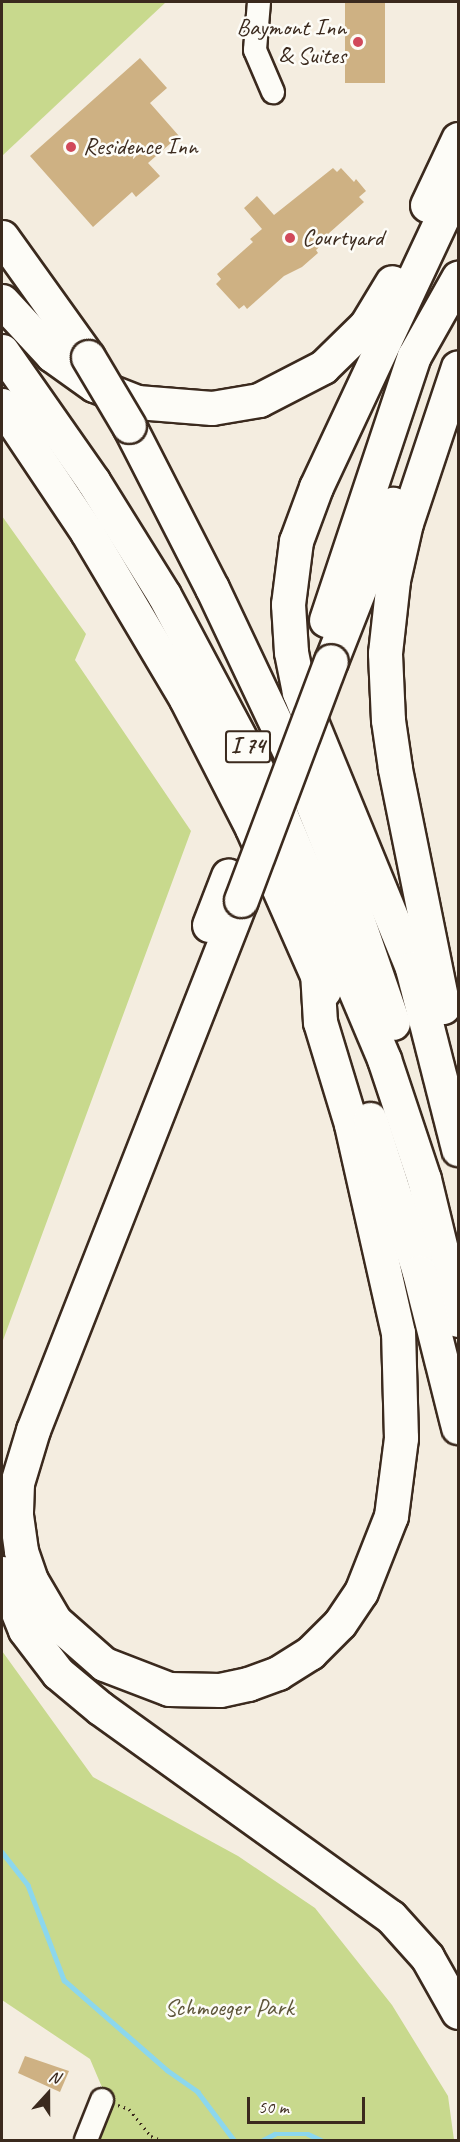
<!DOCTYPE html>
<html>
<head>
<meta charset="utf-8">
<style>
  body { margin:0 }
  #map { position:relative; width:460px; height:2142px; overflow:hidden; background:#f4ede0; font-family:Caveat,sans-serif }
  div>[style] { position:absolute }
  .green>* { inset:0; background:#c8d98d }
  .stream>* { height:4.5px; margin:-2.25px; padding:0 2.25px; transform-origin:2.25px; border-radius:2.25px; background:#8cd7ed }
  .building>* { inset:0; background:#ceb183; transform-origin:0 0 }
  .path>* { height:3px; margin-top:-1.5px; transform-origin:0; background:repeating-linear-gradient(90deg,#3b2a1e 0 1.5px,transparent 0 6px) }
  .roads { filter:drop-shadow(2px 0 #3b2a1e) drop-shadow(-2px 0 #3b2a1e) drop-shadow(0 2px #3b2a1e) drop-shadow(0 -2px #3b2a1e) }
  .minor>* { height:22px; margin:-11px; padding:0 11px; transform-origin:11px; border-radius:11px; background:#fdfcf7 }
  .highway>* { height:33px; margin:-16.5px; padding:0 16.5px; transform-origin:16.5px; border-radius:16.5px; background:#fdfcf7 }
  .bridges { filter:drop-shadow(2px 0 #3b2a1e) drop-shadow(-2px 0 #3b2a1e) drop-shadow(0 2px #3b2a1e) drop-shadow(0 -2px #3b2a1e) }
  .highway-bridge>* { height:33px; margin:-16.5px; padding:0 16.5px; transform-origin:16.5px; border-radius:16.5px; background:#fdfcf7 }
  .dots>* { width:16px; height:16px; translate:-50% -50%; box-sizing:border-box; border:3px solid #fdfcf7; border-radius:50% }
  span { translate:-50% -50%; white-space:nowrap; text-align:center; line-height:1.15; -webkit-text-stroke:5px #fdfcf7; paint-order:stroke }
  .shield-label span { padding:2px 4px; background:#fdfcf7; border:2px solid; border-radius:4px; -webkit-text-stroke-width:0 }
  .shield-label { font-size:22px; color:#3b2a1e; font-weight:700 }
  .poi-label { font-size:24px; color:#3b2a1e }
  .right { translate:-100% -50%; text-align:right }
  .left { translate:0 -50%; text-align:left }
  .park-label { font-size:24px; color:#5e563a }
  .frame { position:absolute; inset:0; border:3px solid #3b2a1e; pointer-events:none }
  .north { position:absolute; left:18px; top:2064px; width:60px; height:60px; -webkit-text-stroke:4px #fdfcf7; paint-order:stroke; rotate:21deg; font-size:16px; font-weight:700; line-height:24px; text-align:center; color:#3b2a1e }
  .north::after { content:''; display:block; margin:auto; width:21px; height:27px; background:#3b2a1e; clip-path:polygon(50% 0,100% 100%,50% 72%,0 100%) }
  .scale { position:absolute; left:247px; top:2097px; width:118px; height:27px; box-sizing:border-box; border:3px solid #3b2a1e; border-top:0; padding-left:8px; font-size:18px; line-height:21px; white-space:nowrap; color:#3b2a1e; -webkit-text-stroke:4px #fdfcf7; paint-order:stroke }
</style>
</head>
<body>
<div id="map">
  <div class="green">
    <i style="clip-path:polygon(2px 2px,166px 2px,2px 156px)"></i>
    <i style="clip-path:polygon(2px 516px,86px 634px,75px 660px,191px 831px,2px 1343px)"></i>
    <i style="clip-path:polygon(2px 1651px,93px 1777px,238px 1856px,315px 1908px,392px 2005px,448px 2096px,454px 2140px,86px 2140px,104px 2092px,90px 2059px,2px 2000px)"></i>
  </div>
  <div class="stream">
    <i style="left:2px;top:1852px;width:42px;rotate:51.8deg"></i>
    <i style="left:28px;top:1885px;width:102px;rotate:69.2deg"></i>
    <i style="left:64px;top:1980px;width:137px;rotate:41.1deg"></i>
    <i style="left:167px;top:2070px;width:38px;rotate:35deg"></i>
    <i style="left:198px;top:2092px;width:60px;rotate:53.1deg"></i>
    <i style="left:263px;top:2140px;width:13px;rotate:-27deg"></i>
    <i style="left:275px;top:2134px;width:33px"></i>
    <i style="left:308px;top:2134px;width:14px;rotate:25deg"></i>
  </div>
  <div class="building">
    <i style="left:345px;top:2px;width:40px;height:81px"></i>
    <i style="clip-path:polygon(140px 58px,167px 88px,150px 103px,179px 136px,148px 163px,160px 176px,136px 197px,132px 192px,93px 227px,30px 156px)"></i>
    <i style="clip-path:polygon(333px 168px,337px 172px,341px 168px,354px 182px,356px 179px,366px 191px,359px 197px,364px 202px,328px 234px,330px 237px,316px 250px,318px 253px,302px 267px,284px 276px,247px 309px,244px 305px,239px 309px,216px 284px,221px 279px,217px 274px,253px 242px,250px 239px,262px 229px,244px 208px,257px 196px,274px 215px)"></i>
    <i style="clip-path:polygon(25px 2056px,69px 2071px,60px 2092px,18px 2073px)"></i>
  </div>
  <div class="path">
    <i style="left:118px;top:2105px;width:12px;rotate:20deg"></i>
    <i style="left:129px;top:2109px;width:35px;rotate:51deg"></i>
    <i style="left:151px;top:2136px;width:11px;rotate:22deg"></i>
  </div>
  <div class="roads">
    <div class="minor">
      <i style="left:259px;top:2px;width:48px;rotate:94.8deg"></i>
      <i style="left:255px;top:50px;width:46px;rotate:66.8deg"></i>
      <i style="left:86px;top:2140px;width:43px;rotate:-68.2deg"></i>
    </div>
    <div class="highway">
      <i style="left:458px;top:184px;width:335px;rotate:115.1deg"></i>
      <i style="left:316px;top:487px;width:58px;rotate:110.3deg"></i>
      <i style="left:296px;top:541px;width:64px;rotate:97.2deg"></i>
      <i style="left:288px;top:604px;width:48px;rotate:86.4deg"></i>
      <i style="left:291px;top:652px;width:41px;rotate:78.7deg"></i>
      <i style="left:299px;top:692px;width:298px;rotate:67.7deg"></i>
      <i style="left:412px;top:968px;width:187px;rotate:75.7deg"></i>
      <i style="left:427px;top:205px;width:73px;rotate:-64.8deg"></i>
      <i style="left:2px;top:237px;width:148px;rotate:54.4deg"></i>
      <i style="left:2px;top:301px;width:74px;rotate:47.2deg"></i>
      <i style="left:52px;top:355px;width:52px;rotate:35.5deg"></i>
      <i style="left:94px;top:385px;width:46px;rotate:21.6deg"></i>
      <i style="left:137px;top:402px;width:75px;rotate:4.6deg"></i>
      <i style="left:212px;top:408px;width:48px;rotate:-9.7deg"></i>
      <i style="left:259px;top:400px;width:72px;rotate:-27.3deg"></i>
      <i style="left:323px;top:367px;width:60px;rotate:-44.3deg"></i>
      <i style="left:366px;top:325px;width:50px;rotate:-58.8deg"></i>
      <i style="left:2px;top:351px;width:159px;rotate:55deg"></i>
      <i style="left:93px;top:481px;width:134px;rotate:58.1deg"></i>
      <i style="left:164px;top:595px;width:249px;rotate:62deg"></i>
      <i style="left:281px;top:815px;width:265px;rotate:67.1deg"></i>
      <i style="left:384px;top:1059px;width:126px;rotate:71.6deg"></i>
      <i style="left:424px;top:1179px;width:145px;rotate:76.4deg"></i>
      <i style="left:2px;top:405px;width:153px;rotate:56.2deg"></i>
      <i style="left:87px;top:532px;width:194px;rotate:59.3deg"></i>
      <i style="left:186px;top:699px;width:145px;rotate:62.9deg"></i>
      <i style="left:252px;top:828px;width:178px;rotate:66.2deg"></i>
      <i style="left:129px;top:426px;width:182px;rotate:62.9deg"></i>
      <i style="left:212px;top:588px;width:208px;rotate:64.7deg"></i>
      <i style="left:301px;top:776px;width:131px;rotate:68.1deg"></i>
      <i style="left:350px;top:898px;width:132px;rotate:71deg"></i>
      <i style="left:326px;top:620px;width:278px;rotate:-71.6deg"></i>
      <i style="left:414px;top:356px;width:90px;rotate:-60.6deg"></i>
      <i style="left:331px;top:661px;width:169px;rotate:-68.5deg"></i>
      <i style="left:241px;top:900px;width:569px;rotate:111.43deg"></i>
      <i style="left:33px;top:1430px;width:55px;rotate:106.8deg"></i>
      <i style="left:17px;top:1483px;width:32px;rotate:92deg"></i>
      <i style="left:16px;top:1515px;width:36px;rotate:82deg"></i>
      <i style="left:21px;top:1551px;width:31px;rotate:71deg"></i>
      <i style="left:31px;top:1580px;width:48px;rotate:59.7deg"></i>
      <i style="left:55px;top:1621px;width:65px;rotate:41.3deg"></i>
      <i style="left:104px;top:1664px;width:70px;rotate:21deg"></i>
      <i style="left:169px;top:1689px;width:51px;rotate:1.1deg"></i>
      <i style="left:220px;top:1690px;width:29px;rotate:-12deg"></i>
      <i style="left:248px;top:1684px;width:32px;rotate:-20deg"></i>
      <i style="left:278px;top:1673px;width:38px;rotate:-32deg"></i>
      <i style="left:310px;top:1653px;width:42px;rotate:-45deg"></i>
      <i style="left:340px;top:1623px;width:37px;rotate:-56deg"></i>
      <i style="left:361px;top:1592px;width:82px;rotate:-68.5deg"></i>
      <i style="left:391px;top:1516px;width:79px;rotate:-82.7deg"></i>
      <i style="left:401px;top:1438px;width:105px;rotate:-91.6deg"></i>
      <i style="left:398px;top:1333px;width:214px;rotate:-102.7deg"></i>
      <i style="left:351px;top:1124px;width:107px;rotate:-106.9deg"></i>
      <i style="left:320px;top:1022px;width:50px;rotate:-93.4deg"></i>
      <i style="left:209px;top:925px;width:53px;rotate:-68.8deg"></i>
      <i style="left:443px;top:1007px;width:244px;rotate:-101.4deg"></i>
      <i style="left:395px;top:768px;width:49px;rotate:-98.3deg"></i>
      <i style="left:388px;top:720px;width:67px;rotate:-92.6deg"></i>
      <i style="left:385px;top:653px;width:73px;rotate:-83.7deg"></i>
      <i style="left:393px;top:580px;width:58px;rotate:-77.2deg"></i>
      <i style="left:406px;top:523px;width:164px;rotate:-71.6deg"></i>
      <i style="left:370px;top:1119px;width:161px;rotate:72.2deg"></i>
      <i style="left:419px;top:1272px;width:160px;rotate:75.9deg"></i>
      <i style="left:2px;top:1573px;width:61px;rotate:68deg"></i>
      <i style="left:25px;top:1630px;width:54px;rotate:52.5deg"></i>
      <i style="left:58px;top:1673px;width:55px;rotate:39.8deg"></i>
      <i style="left:100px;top:1708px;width:358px;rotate:35.7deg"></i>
      <i style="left:391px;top:1917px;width:54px;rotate:48deg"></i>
      <i style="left:427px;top:1957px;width:63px;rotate:60.6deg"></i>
    </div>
  </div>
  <div class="bridges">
    <div class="highway-bridge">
      <i style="left:88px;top:357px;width:80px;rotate:59.3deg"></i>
      <i style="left:241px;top:900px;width:255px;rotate:-69.4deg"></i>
    </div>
  </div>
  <div class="dots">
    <i style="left:358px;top:42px;background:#d1495b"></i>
    <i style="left:71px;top:147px;background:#d1495b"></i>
    <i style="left:290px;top:238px;background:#d1495b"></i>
  </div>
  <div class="shield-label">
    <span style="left:248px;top:747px">I 74</span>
  </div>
  <div class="poi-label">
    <span class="right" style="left:346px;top:42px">Baymont Inn<br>&amp; Suites</span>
    <span class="left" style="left:83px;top:147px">Residence Inn</span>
    <span class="left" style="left:302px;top:238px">Courtyard</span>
  </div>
  <div class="park-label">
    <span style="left:229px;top:2008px">Schmoeger Park</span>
  </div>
  <div class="frame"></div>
  <div class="north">N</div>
  <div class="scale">50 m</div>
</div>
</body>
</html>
